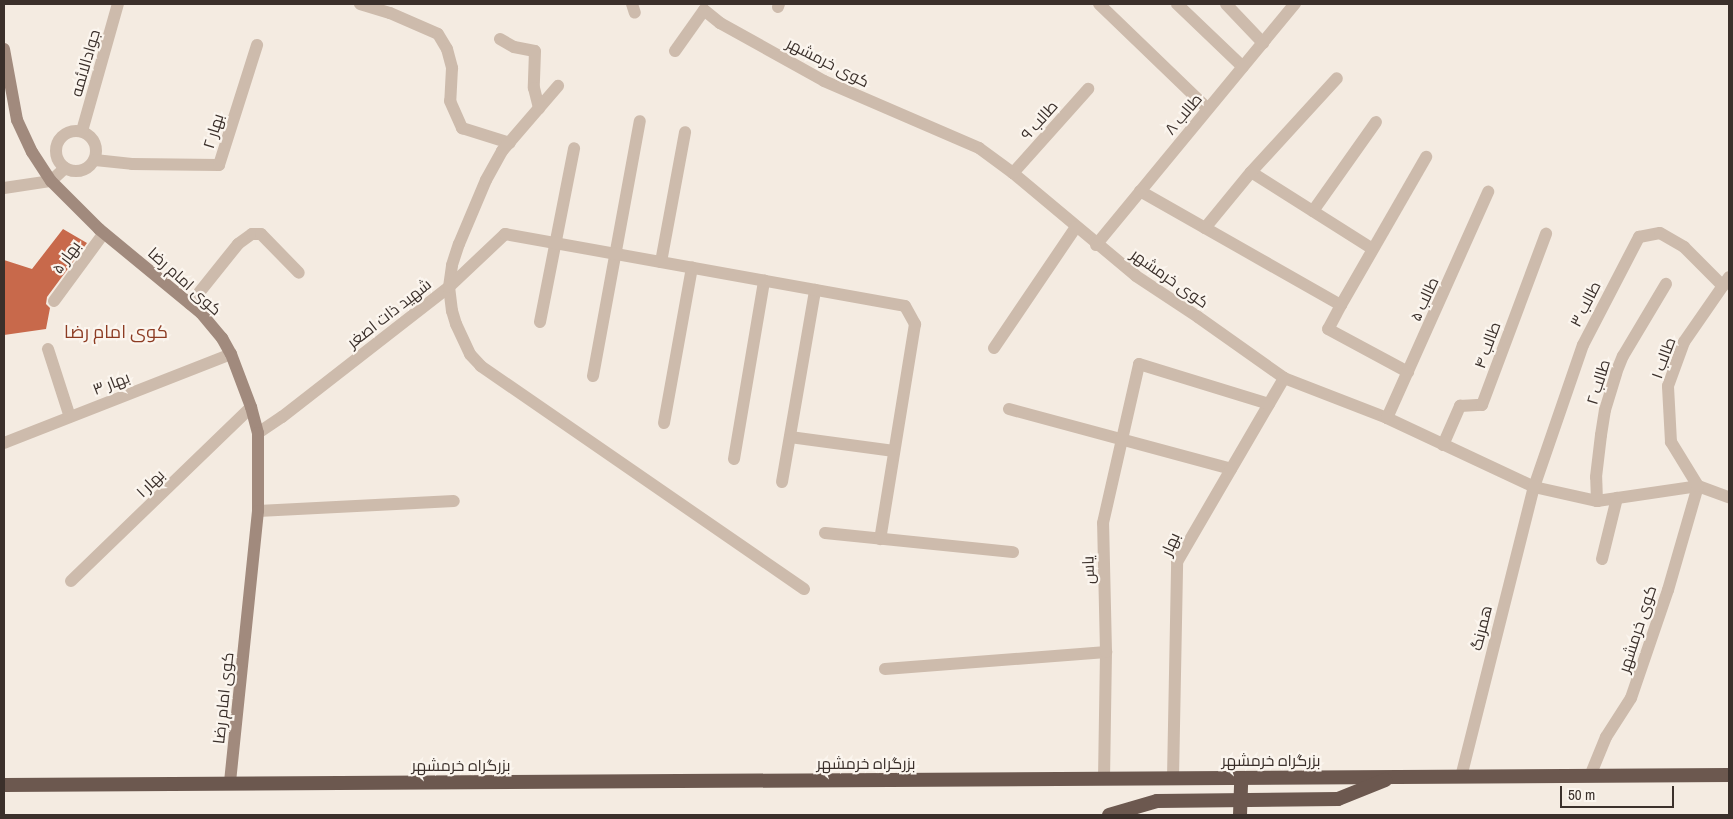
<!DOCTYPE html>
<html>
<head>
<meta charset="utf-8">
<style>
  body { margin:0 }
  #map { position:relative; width:1733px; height:819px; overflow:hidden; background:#f4ebe1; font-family:"Archivo Narrow",Cairo,sans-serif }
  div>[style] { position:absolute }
  .building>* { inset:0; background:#c8694b }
  .minor>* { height:12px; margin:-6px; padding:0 6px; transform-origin:6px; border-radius:6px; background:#cdbbac }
  .minor>.ring { margin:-6px; padding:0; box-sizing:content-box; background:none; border:12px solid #cdbbac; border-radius:50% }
  .secondary>* { height:12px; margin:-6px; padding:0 6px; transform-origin:6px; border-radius:6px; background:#a18a7d }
  .trunk>* { height:14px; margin:-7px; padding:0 7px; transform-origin:7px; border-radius:7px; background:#6c584f }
  span { translate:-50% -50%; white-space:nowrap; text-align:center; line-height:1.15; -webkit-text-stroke:4.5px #fbf5ee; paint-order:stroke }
  .street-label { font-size:16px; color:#3b302b }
  .neighbourhood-label { font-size:18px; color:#8c3b22 }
  .frame { position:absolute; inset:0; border:5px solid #3b302b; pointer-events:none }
  .scale { position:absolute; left:1560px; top:786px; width:114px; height:22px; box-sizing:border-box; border:2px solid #3b302b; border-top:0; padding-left:6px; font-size:15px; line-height:18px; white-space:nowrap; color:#3b302b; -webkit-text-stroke:4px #fbf5ee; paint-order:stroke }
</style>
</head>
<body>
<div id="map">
  <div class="building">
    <i style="clip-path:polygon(63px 229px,87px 243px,47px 297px,46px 304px,50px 308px,46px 329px,4px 335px,4px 260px,32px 269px)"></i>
  </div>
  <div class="minor">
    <i style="left:360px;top:4px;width:31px;rotate:17deg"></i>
    <i style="left:390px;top:13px;width:52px;rotate:23.6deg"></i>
    <i style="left:438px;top:34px;width:17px;rotate:59deg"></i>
    <i style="left:447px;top:49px;width:20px;rotate:75deg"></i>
    <i style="left:452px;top:68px;width:33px;rotate:93deg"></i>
    <i style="left:450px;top:101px;width:30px;rotate:66deg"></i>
    <i style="left:462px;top:128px;width:50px;rotate:17.4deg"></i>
    <i style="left:632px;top:4px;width:9px;rotate:72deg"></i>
    <i style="left:1099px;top:4px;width:151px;rotate:43.9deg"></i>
    <i style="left:1177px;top:4px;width:91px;rotate:43.7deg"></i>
    <i style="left:1226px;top:4px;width:54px;rotate:46.5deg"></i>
    <i style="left:778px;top:7px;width:3px;rotate:-72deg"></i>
    <i style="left:500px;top:39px;width:16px;rotate:30deg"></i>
    <i style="left:514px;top:47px;width:21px;rotate:11deg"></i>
    <i style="left:535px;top:51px;width:37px;rotate:92deg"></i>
    <i style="left:534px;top:88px;width:21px;rotate:76deg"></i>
    <i style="left:675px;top:51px;width:50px;rotate:-54.7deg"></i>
    <i style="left:704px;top:10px;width:21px;rotate:39deg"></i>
    <i style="left:720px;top:23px;width:119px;rotate:29.1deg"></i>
    <i style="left:824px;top:81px;width:169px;rotate:23.4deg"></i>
    <i style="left:979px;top:148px;width:42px;rotate:36.3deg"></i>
    <i style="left:1013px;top:173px;width:160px;rotate:39.9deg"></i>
    <i style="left:1136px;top:276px;width:74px;rotate:33.5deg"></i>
    <i style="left:1198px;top:317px;width:105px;rotate:35.3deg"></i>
    <i style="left:1284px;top:378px;width:110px;rotate:21.2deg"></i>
    <i style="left:1387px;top:418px;width:162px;rotate:25.1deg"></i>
    <i style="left:1534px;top:487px;width:65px;rotate:12.5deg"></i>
    <i style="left:1597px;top:501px;width:102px;rotate:-8.4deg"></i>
    <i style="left:1698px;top:486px;width:33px;rotate:20deg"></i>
    <i class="ring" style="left:56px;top:131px;width:28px;height:28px"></i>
    <i style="left:82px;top:131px;width:132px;rotate:-74.2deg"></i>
    <i style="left:95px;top:160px;width:37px;rotate:6deg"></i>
    <i style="left:132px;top:164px;width:87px;rotate:0.7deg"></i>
    <i style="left:219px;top:165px;width:126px;rotate:-72.4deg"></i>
    <i style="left:1251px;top:172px;width:144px;rotate:32.3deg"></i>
    <i style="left:1013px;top:173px;width:113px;rotate:-48.2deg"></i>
    <i style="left:4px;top:188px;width:48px;rotate:-8.5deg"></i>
    <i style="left:51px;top:181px;width:19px;rotate:-43deg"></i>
    <i style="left:1140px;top:191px;width:231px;rotate:29.6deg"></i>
    <i style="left:1341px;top:305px;width:27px;rotate:118deg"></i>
    <i style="left:1328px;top:329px;width:91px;rotate:28.3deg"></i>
    <i style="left:1313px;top:211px;width:109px;rotate:-54.7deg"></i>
    <i style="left:1205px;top:228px;width:72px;rotate:-50.6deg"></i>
    <i style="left:1251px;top:172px;width:127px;rotate:-47.5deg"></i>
    <i style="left:1096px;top:245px;width:313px;rotate:-50.5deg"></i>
    <i style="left:661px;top:262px;width:132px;rotate:-79.5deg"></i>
    <i style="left:54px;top:301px;width:84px;rotate:-53.7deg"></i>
    <i style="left:190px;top:304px;width:77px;rotate:-51.3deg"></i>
    <i style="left:238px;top:244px;width:17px;rotate:-36deg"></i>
    <i style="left:252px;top:234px;width:9px"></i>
    <i style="left:261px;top:234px;width:54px;rotate:45.7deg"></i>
    <i style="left:1341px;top:305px;width:171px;rotate:-60.1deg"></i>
    <i style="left:540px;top:322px;width:177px;rotate:-78.9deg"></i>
    <i style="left:994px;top:348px;width:146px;rotate:-55.9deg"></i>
    <i style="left:48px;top:349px;width:71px;rotate:72.1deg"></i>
    <i style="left:593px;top:376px;width:259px;rotate:-79.6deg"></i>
    <i style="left:1009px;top:409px;width:230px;rotate:15.1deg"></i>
    <i style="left:1387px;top:418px;width:248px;rotate:-65.9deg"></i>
    <i style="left:664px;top:423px;width:158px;rotate:-79.8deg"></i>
    <i style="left:258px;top:433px;width:29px;rotate:-34deg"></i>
    <i style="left:282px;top:417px;width:212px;rotate:-37.9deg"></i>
    <i style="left:449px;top:287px;width:22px;rotate:-82deg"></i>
    <i style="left:452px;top:265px;width:22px;rotate:-72deg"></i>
    <i style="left:459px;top:244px;width:69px;rotate:-67.1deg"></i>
    <i style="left:486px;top:180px;width:33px;rotate:-61deg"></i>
    <i style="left:502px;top:151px;width:86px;rotate:-49.3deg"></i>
    <i style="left:790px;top:437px;width:105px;rotate:7.7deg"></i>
    <i style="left:4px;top:443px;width:244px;rotate:-21.4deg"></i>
    <i style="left:1443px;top:445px;width:43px;rotate:-66.4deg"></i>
    <i style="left:1460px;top:406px;width:22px;rotate:-3deg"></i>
    <i style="left:1482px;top:405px;width:183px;rotate:-69.5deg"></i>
    <i style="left:734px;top:459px;width:181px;rotate:-80.4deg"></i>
    <i style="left:782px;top:482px;width:195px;rotate:-80.2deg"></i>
    <i style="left:1597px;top:501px;width:24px;rotate:-92deg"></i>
    <i style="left:1596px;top:477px;width:42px;rotate:-83.2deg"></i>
    <i style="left:1601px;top:435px;width:25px;rotate:-81deg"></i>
    <i style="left:1605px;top:410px;width:39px;rotate:-73deg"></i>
    <i style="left:1616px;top:373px;width:18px;rotate:-68deg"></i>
    <i style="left:1623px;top:356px;width:84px;rotate:-59.2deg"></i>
    <i style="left:258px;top:511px;width:196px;rotate:-2.9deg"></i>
    <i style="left:825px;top:533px;width:189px;rotate:5.8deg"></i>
    <i style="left:1602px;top:559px;width:63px;rotate:-76.2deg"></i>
    <i style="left:71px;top:581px;width:250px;rotate:-44deg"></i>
    <i style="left:804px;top:589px;width:393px;rotate:-145.4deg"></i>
    <i style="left:481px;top:366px;width:16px;rotate:-133deg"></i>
    <i style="left:470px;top:354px;width:33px;rotate:-115deg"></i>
    <i style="left:456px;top:324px;width:14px;rotate:-107deg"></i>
    <i style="left:452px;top:311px;width:24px;rotate:-97deg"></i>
    <i style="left:449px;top:287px;width:77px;rotate:-43.4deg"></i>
    <i style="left:505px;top:234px;width:406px;rotate:10.2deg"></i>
    <i style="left:905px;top:306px;width:21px;rotate:61deg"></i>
    <i style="left:915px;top:324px;width:218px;rotate:99.2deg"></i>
    <i style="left:885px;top:669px;width:222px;rotate:-4.4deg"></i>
    <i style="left:1590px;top:776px;width:42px;rotate:-67.7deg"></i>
    <i style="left:1606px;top:737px;width:46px;rotate:-57.3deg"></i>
    <i style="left:1631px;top:698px;width:114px;rotate:-71.1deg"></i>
    <i style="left:1668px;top:590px;width:108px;rotate:-73.9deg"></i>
    <i style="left:1698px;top:486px;width:52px;rotate:-121.5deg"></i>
    <i style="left:1671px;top:442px;width:56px;rotate:-93.1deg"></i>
    <i style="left:1668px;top:386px;width:47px;rotate:-70deg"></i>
    <i style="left:1684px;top:342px;width:79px;rotate:-55.3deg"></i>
    <i style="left:1461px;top:777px;width:299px;rotate:-75.9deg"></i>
    <i style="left:1534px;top:487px;width:150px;rotate:-71deg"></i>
    <i style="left:1583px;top:345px;width:122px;rotate:-62.6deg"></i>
    <i style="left:1639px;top:237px;width:21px;rotate:-11deg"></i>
    <i style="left:1660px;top:233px;width:28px;rotate:30deg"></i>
    <i style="left:1684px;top:247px;width:55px;rotate:45deg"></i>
    <i style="left:1173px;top:778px;width:216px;rotate:-88.9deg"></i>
    <i style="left:1177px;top:562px;width:213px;rotate:-59.8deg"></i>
    <i style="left:1104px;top:779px;width:127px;rotate:-89.1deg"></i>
    <i style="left:1106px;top:652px;width:129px;rotate:-91.3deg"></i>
    <i style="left:1103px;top:523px;width:163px;rotate:-77.2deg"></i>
    <i style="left:1139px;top:364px;width:136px;rotate:17.1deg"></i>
  </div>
  <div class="secondary">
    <i style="left:4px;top:49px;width:72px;rotate:79.6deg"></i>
    <i style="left:17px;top:120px;width:35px;rotate:65deg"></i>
    <i style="left:32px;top:152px;width:35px;rotate:57deg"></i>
    <i style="left:51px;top:181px;width:68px;rotate:45deg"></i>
    <i style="left:99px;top:229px;width:132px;rotate:39.5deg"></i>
    <i style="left:201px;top:313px;width:33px;rotate:50deg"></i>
    <i style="left:222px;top:338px;width:18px;rotate:61deg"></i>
    <i style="left:231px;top:354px;width:57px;rotate:69.3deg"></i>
    <i style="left:251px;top:407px;width:27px;rotate:75deg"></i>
    <i style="left:258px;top:433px;width:78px;rotate:90deg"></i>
    <i style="left:258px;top:511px;width:273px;rotate:95.9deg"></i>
  </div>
  <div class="trunk">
    <i style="left:4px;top:785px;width:1725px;rotate:-0.33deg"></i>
    <i style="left:1109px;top:815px;width:50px;rotate:-16.3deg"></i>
    <i style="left:1157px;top:801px;width:181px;rotate:-0.6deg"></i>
    <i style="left:1338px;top:799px;width:51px;rotate:-22deg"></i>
    <i style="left:1240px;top:815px;width:37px;rotate:-88deg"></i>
  </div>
  <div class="street-label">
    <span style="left:828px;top:62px;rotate:27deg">کوی خرمشهر</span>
    <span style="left:85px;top:63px;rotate:-74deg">جوادالائمه</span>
    <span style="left:1183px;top:114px;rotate:-50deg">طالب ۸</span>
    <span style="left:1039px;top:120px;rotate:-48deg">طالب ۹</span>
    <span style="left:213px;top:131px;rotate:-73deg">بهار ۲</span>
    <span style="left:66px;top:257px;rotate:-54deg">بهار ۵</span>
    <span style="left:1170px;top:278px;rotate:35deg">کوی خرمشهر</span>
    <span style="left:185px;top:281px;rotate:42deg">کوی امام رضا</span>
    <span style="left:1424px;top:299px;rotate:-65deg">طالب ۵</span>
    <span style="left:1585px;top:304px;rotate:-63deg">طالب ۳</span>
    <span style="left:389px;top:313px;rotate:-38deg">شهید ذات اصغر</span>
    <span style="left:1487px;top:345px;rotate:-70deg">طالب ۴</span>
    <span style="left:1663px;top:358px;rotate:-70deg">طالب ۱</span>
    <span style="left:1598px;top:382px;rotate:-73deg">طالب ۲</span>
    <span style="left:111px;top:383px;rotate:-21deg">بهار ۳</span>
    <span style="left:150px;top:483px;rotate:-44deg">بهار ۱</span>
    <span style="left:1170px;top:544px;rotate:-66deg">بهار</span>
    <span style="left:1088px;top:570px;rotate:-92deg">یاس</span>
    <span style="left:1481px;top:628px;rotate:-76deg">همرنگ</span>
    <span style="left:1637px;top:629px;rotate:-72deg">کوی خرمشهر</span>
    <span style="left:223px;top:698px;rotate:-84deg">کوی امام رضا</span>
    <span style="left:1271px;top:760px">بزرگراه خرمشهر</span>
    <span style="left:866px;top:763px">بزرگراه خرمشهر</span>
    <span style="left:461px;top:765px">بزرگراه خرمشهر</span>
  </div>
  <div class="neighbourhood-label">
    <span style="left:116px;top:332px">کوی امام رضا</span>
  </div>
  <div class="frame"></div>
  <div class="scale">50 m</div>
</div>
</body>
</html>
